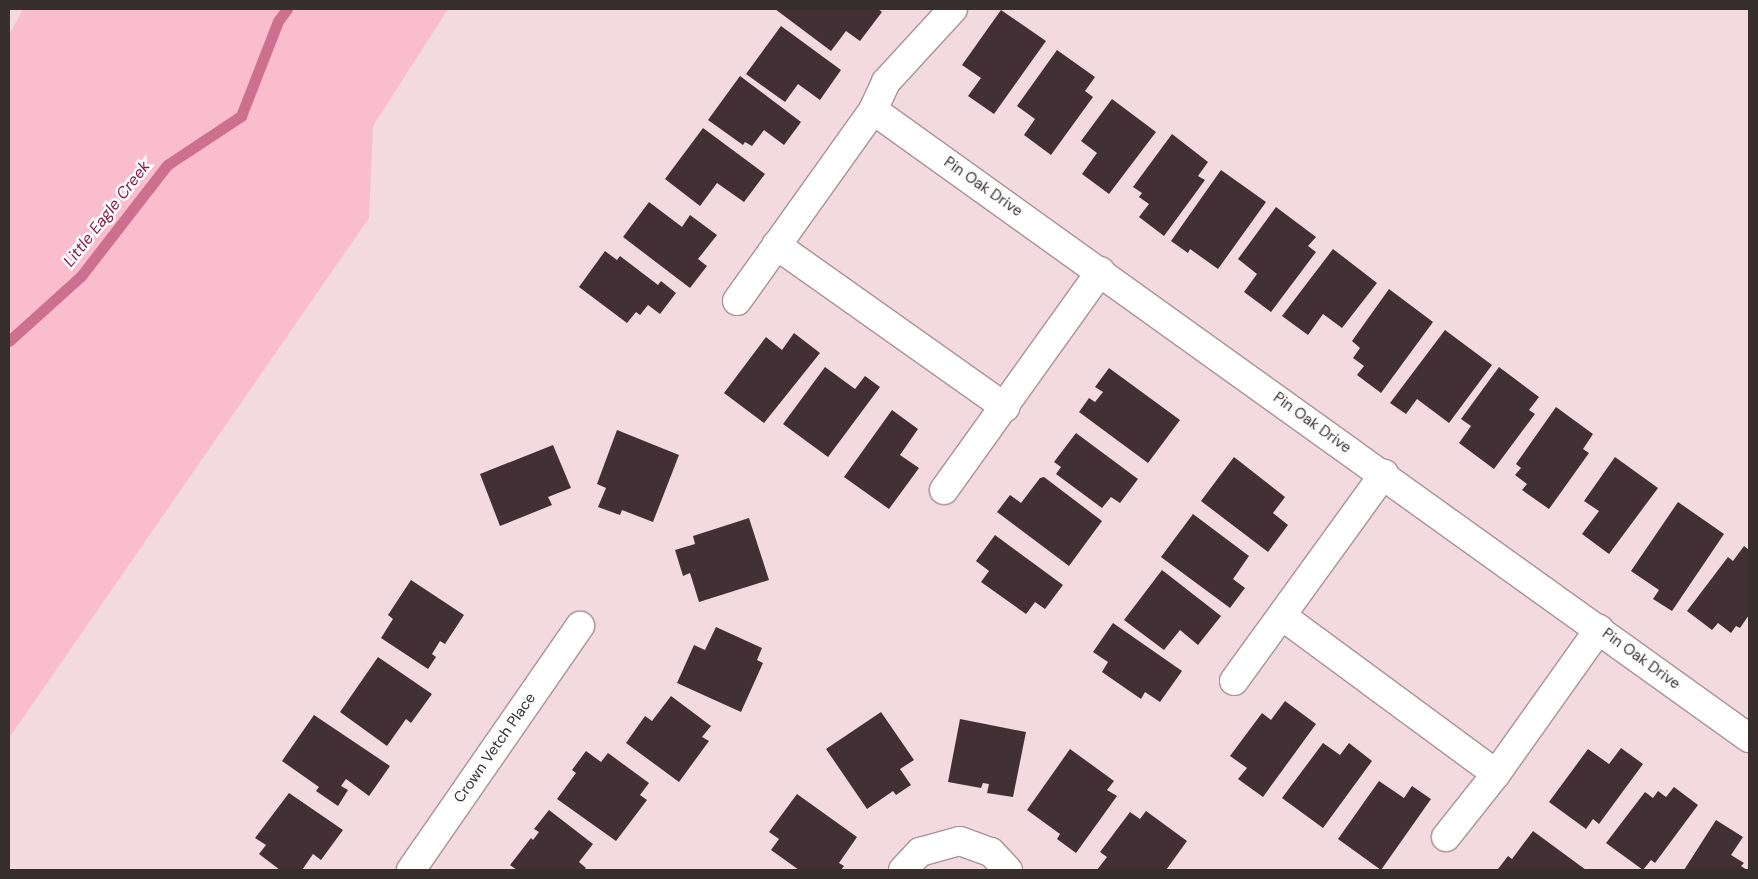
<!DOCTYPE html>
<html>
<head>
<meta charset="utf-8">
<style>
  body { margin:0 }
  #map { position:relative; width:1758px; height:879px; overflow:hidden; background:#f3dae0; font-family:"DM Sans",sans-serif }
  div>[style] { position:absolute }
  .green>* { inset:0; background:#fabdce }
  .stream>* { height:11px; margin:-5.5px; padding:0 5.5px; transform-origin:5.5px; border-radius:5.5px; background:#cd708f }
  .building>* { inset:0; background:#433036 }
  .roads { filter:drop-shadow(1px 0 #a99298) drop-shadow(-1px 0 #a99298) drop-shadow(0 1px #a99298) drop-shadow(0 -1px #a99298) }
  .minor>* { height:28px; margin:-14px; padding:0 14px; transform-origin:14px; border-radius:14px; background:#fff }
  span { translate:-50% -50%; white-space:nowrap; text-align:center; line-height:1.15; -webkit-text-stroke:5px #fff; paint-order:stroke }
  .street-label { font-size:15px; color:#372e30 }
  .water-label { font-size:16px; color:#89184a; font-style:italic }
  .frame { position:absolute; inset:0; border:10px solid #372e30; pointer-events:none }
</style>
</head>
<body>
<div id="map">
  <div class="green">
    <i style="clip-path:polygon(23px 9px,448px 9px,373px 126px,369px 218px,9px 738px,9px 35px)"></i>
  </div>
  <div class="stream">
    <i style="left:9px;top:341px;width:97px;rotate:-42.1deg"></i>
    <i style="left:81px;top:276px;width:140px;rotate:-52.2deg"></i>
    <i style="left:167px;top:165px;width:89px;rotate:-33.5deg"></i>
    <i style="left:241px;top:116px;width:102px;rotate:-68.7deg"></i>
    <i style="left:278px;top:21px;width:15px;rotate:-53deg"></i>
  </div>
  <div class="building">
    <i style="clip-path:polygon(775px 9px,878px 9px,882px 12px,860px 41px,846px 31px,831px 51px)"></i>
    <i style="clip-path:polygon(1001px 10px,1046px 41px,994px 114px,968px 96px,981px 78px,962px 65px)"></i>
    <i style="clip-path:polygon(781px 26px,841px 70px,820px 100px,798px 84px,785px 102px,746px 74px)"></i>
    <i style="clip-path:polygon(1057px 50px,1095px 77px,1085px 91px,1093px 97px,1051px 155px,1024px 135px,1035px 119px,1017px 106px)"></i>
    <i style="clip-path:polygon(740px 76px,801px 122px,784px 145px,764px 130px,752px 146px,745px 142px,743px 145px,708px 120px)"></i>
    <i style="clip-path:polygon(1112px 99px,1156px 132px,1109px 194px,1082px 174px,1097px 153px,1081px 141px)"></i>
    <i style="clip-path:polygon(703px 128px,765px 174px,744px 202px,717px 183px,700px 206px,665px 179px)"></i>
    <i style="clip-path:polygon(1172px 134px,1208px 162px,1198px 176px,1205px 180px,1164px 236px,1139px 217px,1149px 204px,1139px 197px,1142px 193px,1133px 187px)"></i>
    <i style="clip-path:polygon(1221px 170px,1266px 202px,1218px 269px,1190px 249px,1188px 253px,1171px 241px)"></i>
    <i style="clip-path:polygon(649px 202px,682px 227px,690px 215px,717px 235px,698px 259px,707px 266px,690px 288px,623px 237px)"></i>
    <i style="clip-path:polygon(1276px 207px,1316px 237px,1308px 246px,1316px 252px,1271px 312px,1244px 292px,1257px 274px,1238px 259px)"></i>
    <i style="clip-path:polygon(1333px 249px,1377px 283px,1342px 328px,1323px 314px,1308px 335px,1282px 316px)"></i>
    <i style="clip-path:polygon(605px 251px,617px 260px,620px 256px,658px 285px,661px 281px,676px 293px,660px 314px,648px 305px,640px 315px,636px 312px,627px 323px,579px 287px)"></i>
    <i style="clip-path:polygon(1389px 289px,1433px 322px,1381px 393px,1357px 375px,1364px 366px,1353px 358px,1360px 348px,1352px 341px)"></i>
    <i style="clip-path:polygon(1445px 330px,1492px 365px,1449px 423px,1417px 399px,1406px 414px,1390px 403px)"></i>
    <i style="clip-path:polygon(794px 333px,820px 353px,764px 423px,724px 393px,766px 337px,782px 350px)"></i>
    <i style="clip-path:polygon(825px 367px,855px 389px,865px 376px,880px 387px,828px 457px,783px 424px)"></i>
    <i style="clip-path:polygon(1499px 367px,1539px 397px,1529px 410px,1535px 414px,1494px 469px,1459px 443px,1471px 426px,1461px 419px)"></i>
    <i style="clip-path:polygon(1109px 368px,1180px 420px,1148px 463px,1079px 412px,1089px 398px,1095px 402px,1103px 392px,1095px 387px)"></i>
    <i style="clip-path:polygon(1556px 407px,1593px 434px,1583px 449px,1589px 453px,1549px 509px,1522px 490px,1527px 484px,1515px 475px,1521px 468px,1516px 464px)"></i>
    <i style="clip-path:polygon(892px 410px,918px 429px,900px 455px,919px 468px,889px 509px,844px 477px)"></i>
    <i style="clip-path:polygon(617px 430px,679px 455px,653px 522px,622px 510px,620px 515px,598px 507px,606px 488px,597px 484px)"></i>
    <i style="clip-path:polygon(1076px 433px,1138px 479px,1120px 503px,1111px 497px,1102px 508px,1056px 474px,1061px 467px,1054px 462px)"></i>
    <i style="clip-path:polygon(553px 445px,571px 488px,548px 497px,552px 505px,500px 526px,480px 474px)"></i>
    <i style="clip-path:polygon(1234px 457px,1285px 497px,1273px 513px,1288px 525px,1268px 552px,1201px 501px)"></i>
    <i style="clip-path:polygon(1615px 457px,1658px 488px,1609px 554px,1582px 534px,1599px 511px,1584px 501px)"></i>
    <i style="clip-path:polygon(1044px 477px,1102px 521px,1069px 566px,997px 512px,1010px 495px,1021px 503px,1040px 478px)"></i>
    <i style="clip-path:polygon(1678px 502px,1724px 534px,1672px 611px,1653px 599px,1659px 590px,1631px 571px)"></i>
    <i style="clip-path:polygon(1193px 514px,1249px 556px,1233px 579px,1245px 588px,1230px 608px,1161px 557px)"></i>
    <i style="clip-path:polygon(749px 518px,769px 580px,699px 602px,690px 573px,683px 576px,675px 550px,695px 544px,693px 536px)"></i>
    <i style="clip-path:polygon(995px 535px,1063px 585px,1045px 609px,1035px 602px,1026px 614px,981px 582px,989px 571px,976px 561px)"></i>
    <i style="clip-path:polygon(1744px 546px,1749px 550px,1749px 615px,1740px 628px,1736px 626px,1731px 633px,1718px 623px,1712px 630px,1687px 611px,1728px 557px,1733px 561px)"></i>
    <i style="clip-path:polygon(1162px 570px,1221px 616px,1198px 645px,1180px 630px,1164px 650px,1124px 620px)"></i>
    <i style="clip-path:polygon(411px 580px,464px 615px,445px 644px,440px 641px,432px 654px,436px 657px,428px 669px,381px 638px,393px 619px,388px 615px)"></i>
    <i style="clip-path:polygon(1113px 623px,1182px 671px,1160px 702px,1145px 692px,1141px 699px,1102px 672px,1108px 662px,1093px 652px)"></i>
    <i style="clip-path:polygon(716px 627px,762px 648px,757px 660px,763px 663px,741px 712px,677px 683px,694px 645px,705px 650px)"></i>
    <i style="clip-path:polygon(378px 657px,432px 694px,411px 723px,406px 719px,387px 746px,340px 712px)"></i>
    <i style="clip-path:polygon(671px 696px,711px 726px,702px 737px,709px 741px,679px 782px,626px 743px,645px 716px,652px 721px)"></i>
    <i style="clip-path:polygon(1285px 701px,1316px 724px,1263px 797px,1238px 779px,1247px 768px,1230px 756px,1262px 713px,1271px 720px)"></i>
    <i style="clip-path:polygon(881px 712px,914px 760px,900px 769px,911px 785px,896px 795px,893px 791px,867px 809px,826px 749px)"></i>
    <i style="clip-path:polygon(314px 715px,390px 766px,369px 796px,346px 779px,341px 786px,348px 790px,338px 806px,316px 791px,319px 787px,282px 761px)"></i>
    <i style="clip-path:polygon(960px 719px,1026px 732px,1013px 797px,987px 793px,989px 784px,983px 783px,981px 788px,948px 782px)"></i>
    <i style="clip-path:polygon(1323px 743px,1340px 755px,1349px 743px,1372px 761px,1323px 828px,1282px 798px)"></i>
    <i style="clip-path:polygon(1621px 748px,1643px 764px,1599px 824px,1593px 819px,1586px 829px,1549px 802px,1588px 749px,1609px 764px)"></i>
    <i style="clip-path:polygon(1070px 749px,1114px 781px,1107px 790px,1117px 796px,1076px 853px,1057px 839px,1060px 834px,1027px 810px)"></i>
    <i style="clip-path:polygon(586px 751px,601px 762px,608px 753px,649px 783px,640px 795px,647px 800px,616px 841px,557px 799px,576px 773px,572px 770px)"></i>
    <i style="clip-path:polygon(1379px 781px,1404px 798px,1412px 786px,1431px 799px,1381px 870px,1338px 839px)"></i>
    <i style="clip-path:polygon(1674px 787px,1698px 805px,1655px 863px,1651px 860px,1643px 870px,1606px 843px,1645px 792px,1653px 798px,1658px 791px,1666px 797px)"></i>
    <i style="clip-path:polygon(289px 793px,343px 830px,321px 860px,313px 854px,302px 870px,280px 870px,259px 854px,266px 845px,255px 838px)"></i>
    <i style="clip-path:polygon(797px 794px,857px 837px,839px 863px,844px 866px,841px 870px,799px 870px,771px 850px,779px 839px,769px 832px)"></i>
    <i style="clip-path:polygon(549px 810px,593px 844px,579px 862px,586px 868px,584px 870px,517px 870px,510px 865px,531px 838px,533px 840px,539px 832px,534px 829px)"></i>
    <i style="clip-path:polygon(1146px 811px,1187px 841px,1166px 870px,1097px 870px,1107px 857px,1100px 852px,1130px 812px,1140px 819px)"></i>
    <i style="clip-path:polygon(1716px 820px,1743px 837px,1731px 855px,1744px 863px,1741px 866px,1747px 870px,1684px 870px)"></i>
    <i style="clip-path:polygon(1533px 831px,1586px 870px,1498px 869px,1508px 856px,1512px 859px)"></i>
  </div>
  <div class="roads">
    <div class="minor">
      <i style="left:873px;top:110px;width:1078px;rotate:35.64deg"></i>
      <i style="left:776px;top:245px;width:281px;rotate:35.3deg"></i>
      <i style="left:737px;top:301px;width:234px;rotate:-54.5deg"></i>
      <i style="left:873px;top:110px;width:31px;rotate:-65deg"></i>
      <i style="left:886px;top:82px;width:99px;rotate:-47.5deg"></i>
      <i style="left:944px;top:490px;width:269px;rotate:-54.4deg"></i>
      <i style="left:1282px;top:616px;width:266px;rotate:36.4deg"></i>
      <i style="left:1234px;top:681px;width:256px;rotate:-54.1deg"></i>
      <i style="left:1446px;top:837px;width:80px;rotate:-51.6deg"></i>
      <i style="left:1496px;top:774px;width:178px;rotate:-54.6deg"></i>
      <i style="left:411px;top:870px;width:297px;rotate:-55.3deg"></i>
      <i style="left:903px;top:870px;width:25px;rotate:-47deg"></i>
      <i style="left:920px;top:852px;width:41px;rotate:-15.4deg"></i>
      <i style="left:960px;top:841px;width:33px;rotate:20deg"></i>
      <i style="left:991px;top:852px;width:25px;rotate:47deg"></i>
    </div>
  </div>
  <div class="street-label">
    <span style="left:983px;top:187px;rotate:35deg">Pin Oak Drive</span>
    <span style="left:1312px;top:423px;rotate:36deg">Pin Oak Drive</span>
    <span style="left:1641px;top:659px;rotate:36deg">Pin Oak Drive</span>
    <span style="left:495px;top:748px;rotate:-55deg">Crown Vetch Place</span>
  </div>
  <div class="water-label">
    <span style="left:107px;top:214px;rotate:-52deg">Little Eagle Creek</span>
  </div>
  <div class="frame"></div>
</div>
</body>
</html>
